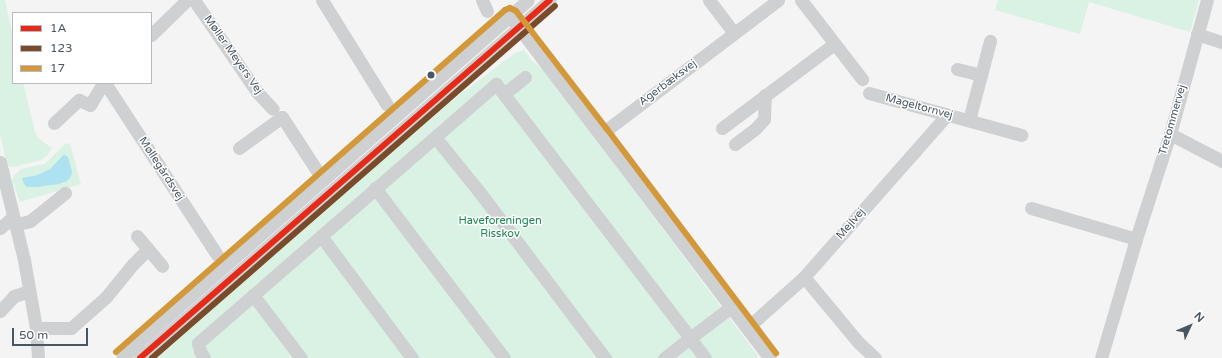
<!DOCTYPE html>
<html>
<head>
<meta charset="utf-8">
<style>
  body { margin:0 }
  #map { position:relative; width:1222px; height:358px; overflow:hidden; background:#f4f4f4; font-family:"Varela Round",sans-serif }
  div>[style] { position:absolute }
  .green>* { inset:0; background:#d9f2e3 }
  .water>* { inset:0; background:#aee2f0 }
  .minor>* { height:13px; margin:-6.5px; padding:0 6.5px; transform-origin:6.5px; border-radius:6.5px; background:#ced0d2 }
  .bus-1>* { height:6px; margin:-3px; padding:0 3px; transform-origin:3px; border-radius:3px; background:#e52b18 }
  .bus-2>* { height:6px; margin:-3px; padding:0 3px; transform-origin:3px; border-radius:3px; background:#7a4b2a }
  .bus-3>* { height:6px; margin:-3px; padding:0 3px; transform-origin:3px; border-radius:3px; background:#d2983a }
  .dots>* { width:11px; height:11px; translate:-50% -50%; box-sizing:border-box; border:2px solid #fff; border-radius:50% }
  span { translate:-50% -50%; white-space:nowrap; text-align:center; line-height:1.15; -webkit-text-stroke:3px #fff; paint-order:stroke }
  .street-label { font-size:11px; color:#4a5661 }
  .park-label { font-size:11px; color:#17864f }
  .legend { position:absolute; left:12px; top:12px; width:140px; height:72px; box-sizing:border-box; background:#fff; border:1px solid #b7bbc0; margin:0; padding:5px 7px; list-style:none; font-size:12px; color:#4a5661 }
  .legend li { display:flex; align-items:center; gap:8px; height:20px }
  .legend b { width:20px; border:1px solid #b7bbc0 }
  .north { position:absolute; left:1170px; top:306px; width:40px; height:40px; -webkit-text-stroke:3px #fff; paint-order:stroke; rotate:46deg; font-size:11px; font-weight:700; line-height:16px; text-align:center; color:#4a5661 }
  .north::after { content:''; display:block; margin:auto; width:14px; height:18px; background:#4a5661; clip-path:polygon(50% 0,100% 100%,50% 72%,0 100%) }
  .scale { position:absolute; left:12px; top:328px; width:76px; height:18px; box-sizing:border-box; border:2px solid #4a5661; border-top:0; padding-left:5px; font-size:12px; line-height:14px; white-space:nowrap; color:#4a5661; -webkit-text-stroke:3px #fff; paint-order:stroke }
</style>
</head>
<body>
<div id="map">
  <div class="green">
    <i style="clip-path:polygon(0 0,5px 0,13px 36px,13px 83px,23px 83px,35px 132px,39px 139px,52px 148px,47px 156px,41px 160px,14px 167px,7px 166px,0 134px)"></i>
    <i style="clip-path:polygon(998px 0,1199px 0,1190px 32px,1089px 2px,1080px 34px,995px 10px)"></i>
    <i style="clip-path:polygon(524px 50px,532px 61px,543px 69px,758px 356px,756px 358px,155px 358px,420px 125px,515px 53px)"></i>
    <i style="clip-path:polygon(evenodd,66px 143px,70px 144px,81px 184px,20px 202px,12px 181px,14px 175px,21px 169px,45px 164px,66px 143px,64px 154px,68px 157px,27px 187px,25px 177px,37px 175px,50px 169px,64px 154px)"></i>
  </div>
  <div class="water">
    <i style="clip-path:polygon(64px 154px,68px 157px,72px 171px,71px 177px,67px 181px,59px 184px,37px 187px,27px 187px,24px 184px,22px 178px,37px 175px,50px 169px)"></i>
  </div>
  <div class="minor">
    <i style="left:194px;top:0;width:112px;rotate:55.6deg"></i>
    <i style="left:257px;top:92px;width:23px;rotate:47deg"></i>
    <i style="left:322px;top:0;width:123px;rotate:58.2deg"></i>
    <i style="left:482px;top:0;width:12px;rotate:66deg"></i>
    <i style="left:709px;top:0;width:41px;rotate:52.9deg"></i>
    <i style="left:801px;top:0;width:100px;rotate:52.3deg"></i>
    <i style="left:513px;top:20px;width:425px;rotate:52.8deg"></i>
    <i style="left:1197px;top:34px;width:26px;rotate:18deg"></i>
    <i style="left:151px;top:35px;width:50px;rotate:-44.2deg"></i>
    <i style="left:957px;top:69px;width:25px;rotate:14deg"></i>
    <i style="left:105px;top:83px;width:205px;rotate:56.9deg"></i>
    <i style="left:869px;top:93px;width:158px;rotate:15.4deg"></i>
    <i style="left:504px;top:94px;width:27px;rotate:-39deg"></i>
    <i style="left:969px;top:120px;width:82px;rotate:-75.1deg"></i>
    <i style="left:54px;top:123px;width:34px;rotate:-43deg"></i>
    <i style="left:79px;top:100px;width:12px;rotate:24deg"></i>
    <i style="left:90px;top:105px;width:26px;rotate:-59deg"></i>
    <i style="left:722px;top:128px;width:140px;rotate:-36.9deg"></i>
    <i style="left:601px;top:134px;width:222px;rotate:-37.1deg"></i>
    <i style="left:1170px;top:134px;width:59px;rotate:27.4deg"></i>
    <i style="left:435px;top:137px;width:73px;rotate:51.1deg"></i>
    <i style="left:481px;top:194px;width:206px;rotate:52.9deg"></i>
    <i style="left:735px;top:144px;width:26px;rotate:-37deg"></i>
    <i style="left:756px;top:128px;width:12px;rotate:-48deg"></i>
    <i style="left:764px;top:119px;width:24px;rotate:-88deg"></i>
    <i style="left:239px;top:148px;width:53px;rotate:-35.8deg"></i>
    <i style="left:282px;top:117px;width:75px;rotate:56.9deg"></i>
    <i style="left:0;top:162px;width:101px;rotate:76.2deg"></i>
    <i style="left:24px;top:260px;width:69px;rotate:80deg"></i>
    <i style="left:36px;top:328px;width:30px;rotate:86deg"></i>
    <i style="left:375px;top:188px;width:213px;rotate:52.8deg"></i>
    <i style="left:1031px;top:208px;width:109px;rotate:16.4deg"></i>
    <i style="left:14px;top:225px;width:16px;rotate:-14deg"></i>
    <i style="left:30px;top:221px;width:45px;rotate:-38.7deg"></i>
    <i style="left:0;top:228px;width:17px;rotate:-40deg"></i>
    <i style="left:137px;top:236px;width:39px;rotate:50deg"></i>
    <i style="left:321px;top:236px;width:152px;rotate:53.3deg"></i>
    <i style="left:804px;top:277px;width:85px;rotate:50.3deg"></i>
    <i style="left:858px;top:342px;width:23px;rotate:43deg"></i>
    <i style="left:253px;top:295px;width:79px;rotate:52.7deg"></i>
    <i style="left:0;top:311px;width:21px;rotate:-47deg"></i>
    <i style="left:14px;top:296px;width:16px;rotate:-18deg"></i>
    <i style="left:36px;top:328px;width:35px"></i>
    <i style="left:71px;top:328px;width:47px;rotate:-41.5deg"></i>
    <i style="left:106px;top:297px;width:43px;rotate:-50.7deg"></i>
    <i style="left:133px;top:264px;width:21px;rotate:-45deg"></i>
    <i style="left:747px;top:328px;width:76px;rotate:-41.8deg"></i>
    <i style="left:804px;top:277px;width:216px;rotate:-48.6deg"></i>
    <i style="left:122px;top:358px;width:32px;rotate:-44deg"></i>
    <i style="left:145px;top:336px;width:509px;rotate:-41.26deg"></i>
    <i style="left:140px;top:358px;width:544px;rotate:-41.13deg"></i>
    <i style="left:204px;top:358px;width:8px;rotate:-120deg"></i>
    <i style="left:200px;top:351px;width:8px;rotate:-104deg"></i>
    <i style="left:198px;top:343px;width:395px;rotate:-41deg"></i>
    <i style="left:496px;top:84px;width:320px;rotate:52.6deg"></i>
    <i style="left:690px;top:338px;width:33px;rotate:142deg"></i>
    <i style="left:705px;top:358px;width:25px;rotate:-127deg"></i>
    <i style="left:690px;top:338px;width:51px;rotate:-37.1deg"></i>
    <i style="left:1101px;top:358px;width:124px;rotate:-73.6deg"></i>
    <i style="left:1136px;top:239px;width:110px;rotate:-72.1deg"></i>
    <i style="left:1170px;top:134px;width:139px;rotate:-74.6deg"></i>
  </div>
  <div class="bus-1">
    <i style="left:140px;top:358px;width:544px;rotate:-41.13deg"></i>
  </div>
  <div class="bus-2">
    <i style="left:152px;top:358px;width:535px;rotate:-41.14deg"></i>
  </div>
  <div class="bus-3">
    <i style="left:116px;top:352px;width:518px;rotate:-41.32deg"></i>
    <i style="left:505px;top:10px;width:5px;rotate:-22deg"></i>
    <i style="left:510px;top:8px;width:7px;rotate:27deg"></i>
    <i style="left:516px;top:11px;width:149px;rotate:52.4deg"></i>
    <i style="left:607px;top:129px;width:281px;rotate:53deg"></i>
  </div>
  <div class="dots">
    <i style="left:431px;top:75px;background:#4a5661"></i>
  </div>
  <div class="street-label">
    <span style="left:233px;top:55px;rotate:55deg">Møller Meyers Vej</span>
    <span style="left:668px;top:83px;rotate:-37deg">Agerbæksvej</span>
    <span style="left:919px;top:107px;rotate:15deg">Mageltornvej</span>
    <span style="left:1173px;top:120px;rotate:-74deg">Tretommervej</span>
    <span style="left:161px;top:169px;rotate:57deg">Møllegårdsvej</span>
    <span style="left:851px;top:224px;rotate:-49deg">Mejlvej</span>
  </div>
  <div class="park-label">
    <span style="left:500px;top:228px">Haveforeningen<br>Risskov</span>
  </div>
  <ul class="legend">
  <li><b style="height:5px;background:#e52b18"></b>1A</li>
  <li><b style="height:5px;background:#7a4b2a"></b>123</li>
  <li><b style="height:5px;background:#d2983a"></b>17</li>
  </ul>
  <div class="north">N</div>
  <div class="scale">50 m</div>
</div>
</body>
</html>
